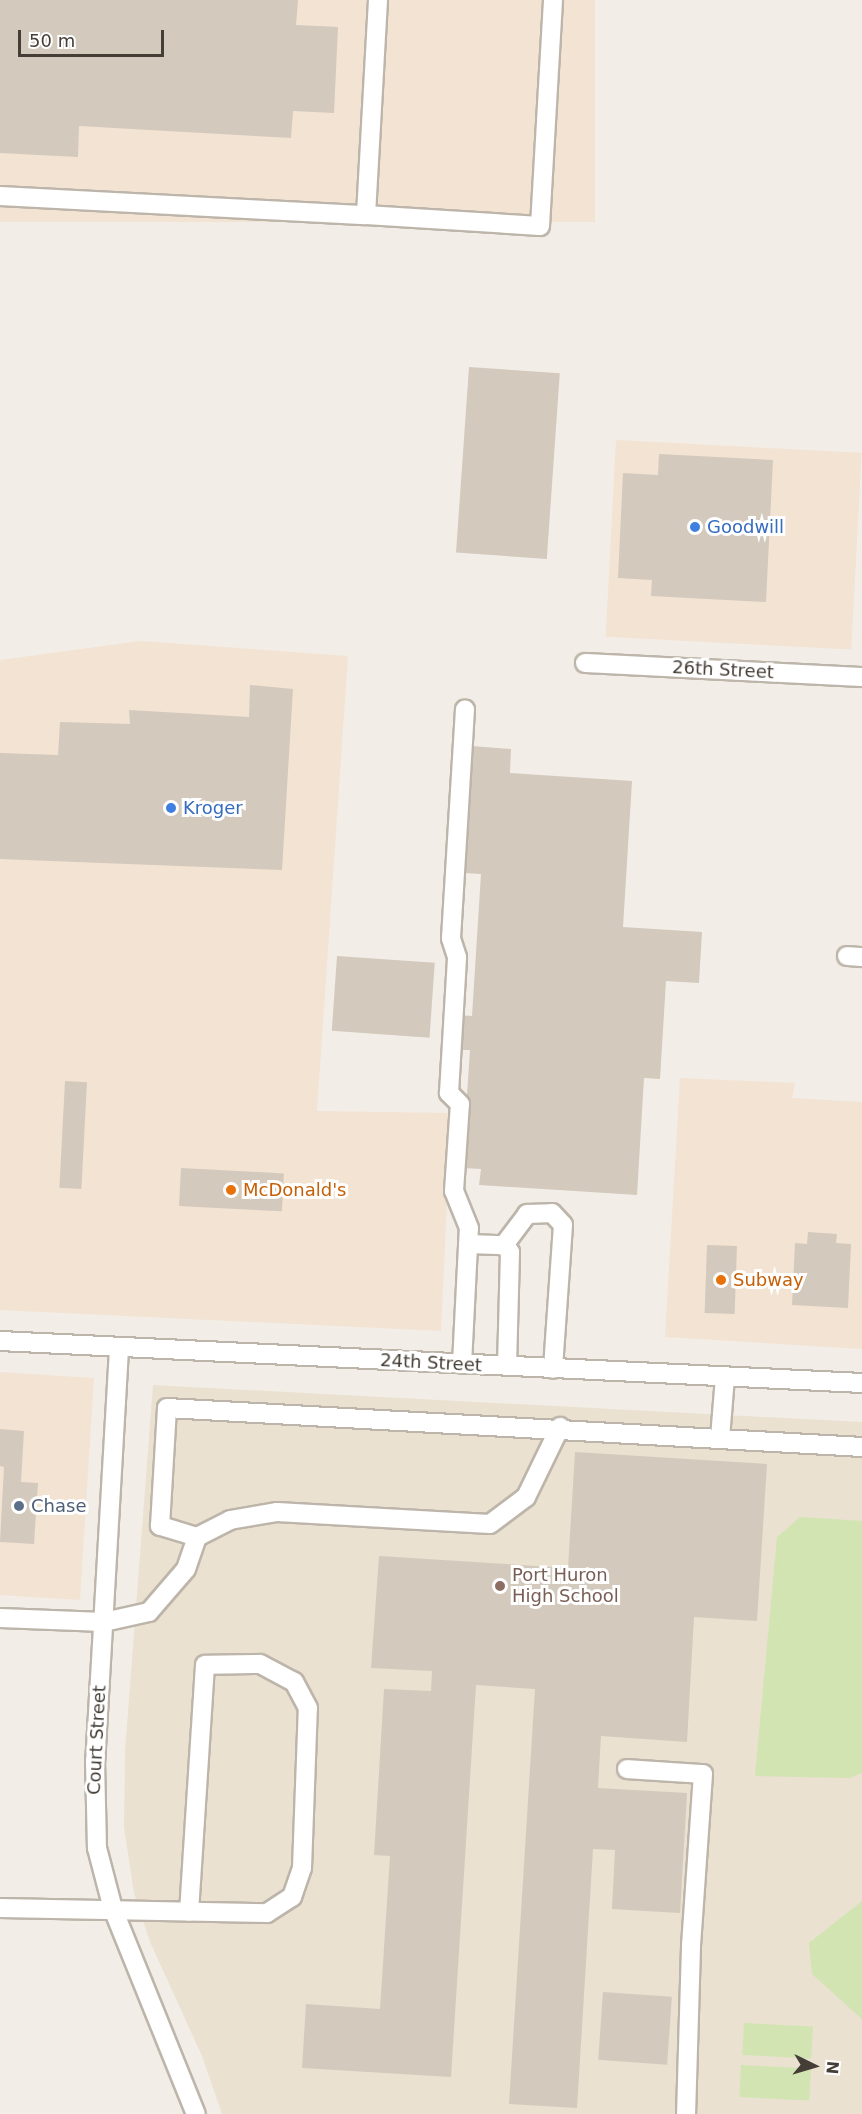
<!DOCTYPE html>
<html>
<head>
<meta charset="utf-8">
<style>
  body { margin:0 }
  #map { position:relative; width:862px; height:2114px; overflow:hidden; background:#f2eee7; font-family:"DejaVu Sans",sans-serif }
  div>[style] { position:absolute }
  .commercial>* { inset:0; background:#f3e3d3; transform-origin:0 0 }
  .education>* { inset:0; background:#eae1d1 }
  .green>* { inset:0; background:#d1e4b2; transform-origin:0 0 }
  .building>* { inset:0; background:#d3c9bd; transform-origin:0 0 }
  .roads { filter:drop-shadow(2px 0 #bdb5aa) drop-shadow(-2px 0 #bdb5aa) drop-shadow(0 2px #bdb5aa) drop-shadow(0 -2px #bdb5aa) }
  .minor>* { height:18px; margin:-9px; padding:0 9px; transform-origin:9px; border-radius:9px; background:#fff }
  .dots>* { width:16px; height:16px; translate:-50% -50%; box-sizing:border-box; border:3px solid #fff; border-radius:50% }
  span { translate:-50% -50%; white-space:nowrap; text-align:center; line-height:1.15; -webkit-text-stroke:6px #fff; paint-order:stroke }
  .shop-label { font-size:18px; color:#366cbe }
  .left { translate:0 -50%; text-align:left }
  .street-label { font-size:18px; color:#453e36 }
  .food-label { font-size:18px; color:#c56008 }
  .service-label { font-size:18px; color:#4e5e75 }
  .education-label { font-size:18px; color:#785e54 }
  .north { position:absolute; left:784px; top:2036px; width:60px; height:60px; -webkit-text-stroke:4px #fff; paint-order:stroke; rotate:95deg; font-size:16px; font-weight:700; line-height:24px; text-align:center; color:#453e36 }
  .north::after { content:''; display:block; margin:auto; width:21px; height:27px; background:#453e36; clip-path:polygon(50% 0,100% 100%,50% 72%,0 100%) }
  .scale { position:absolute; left:18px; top:30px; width:146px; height:27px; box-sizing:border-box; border:3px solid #453e36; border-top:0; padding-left:8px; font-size:18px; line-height:21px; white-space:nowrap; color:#453e36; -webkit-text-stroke:4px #fff; paint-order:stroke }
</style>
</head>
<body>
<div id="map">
  <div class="commercial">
    <i style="left:0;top:0;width:595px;height:222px"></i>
    <i style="left:616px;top:440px;width:246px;height:197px;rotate:3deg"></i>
    <i style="clip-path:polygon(140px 641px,348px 656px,317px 1111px,451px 1113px,441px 1331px,0 1310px,0 660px)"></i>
    <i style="clip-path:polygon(680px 1078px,795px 1083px,792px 1098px,862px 1102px,862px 1349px,665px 1337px)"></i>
    <i style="clip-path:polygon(0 1372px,94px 1378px,80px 1600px,0 1595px)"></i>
  </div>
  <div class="education">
    <i style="clip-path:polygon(153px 1385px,862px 1422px,862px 2114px,222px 2114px,202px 2056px,150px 1942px,134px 1893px,124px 1828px,125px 1751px)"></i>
  </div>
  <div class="green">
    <i style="clip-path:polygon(800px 1517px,862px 1521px,862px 1773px,850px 1778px,755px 1776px,777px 1537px)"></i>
    <i style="clip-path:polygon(862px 1901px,862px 2019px,812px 1974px,809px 1943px)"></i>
    <i style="left:744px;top:2023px;width:69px;height:32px;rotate:3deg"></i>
    <i style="left:741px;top:2065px;width:70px;height:32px;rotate:3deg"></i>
  </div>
  <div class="building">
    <i style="clip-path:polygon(0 0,298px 0,296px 25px,338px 27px,334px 113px,293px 111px,291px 138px,79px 126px,78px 157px,0 153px)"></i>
    <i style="left:469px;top:367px;width:91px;height:186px;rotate:4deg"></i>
    <i style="clip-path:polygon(659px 454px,773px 460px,766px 602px,651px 596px,652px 580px,618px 578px,623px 473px,658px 475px)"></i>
    <i style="clip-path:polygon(250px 685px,293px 689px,282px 870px,0 859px,0 753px,58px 755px,60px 722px,130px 724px,129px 710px,249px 717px)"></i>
    <i style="clip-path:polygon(472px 746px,511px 749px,510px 773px,632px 781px,623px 927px,702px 932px,699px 983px,666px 981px,660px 1079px,644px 1078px,637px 1195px,479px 1185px,481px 1169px,462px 1168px,470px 1050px,455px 1050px,458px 1015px,472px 1016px,481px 874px,464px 873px)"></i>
    <i style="left:337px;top:956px;width:98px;height:75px;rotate:4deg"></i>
    <i style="left:65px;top:1081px;width:22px;height:107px;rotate:3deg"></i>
    <i style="left:181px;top:1168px;width:103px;height:38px;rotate:3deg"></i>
    <i style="clip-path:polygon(808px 1232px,837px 1234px,836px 1243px,851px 1244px,848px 1308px,792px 1305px,795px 1243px,807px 1244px)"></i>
    <i style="left:707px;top:1245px;width:30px;height:68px;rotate:2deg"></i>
    <i style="clip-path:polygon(0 1429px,24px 1431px,21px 1482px,38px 1483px,34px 1544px,0 1542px,4px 1467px,0 1466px)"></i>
    <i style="clip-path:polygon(575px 1452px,767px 1464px,757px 1621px,694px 1617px,687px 1742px,601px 1736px,598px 1788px,687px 1793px,680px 1913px,612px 1909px,615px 1850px,593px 1849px,577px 2108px,509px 2104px,535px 1689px,476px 1685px,451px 2077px,302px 2068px,306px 2004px,380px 2009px,390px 1856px,374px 1855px,384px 1689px,431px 1691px,432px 1671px,371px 1668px,379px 1556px,568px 1568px)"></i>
    <i style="left:603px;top:1992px;width:69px;height:68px;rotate:4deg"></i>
  </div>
  <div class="roads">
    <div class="minor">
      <i style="left:378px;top:0;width:215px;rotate:93.2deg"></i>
      <i style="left:366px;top:215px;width:174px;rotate:3.6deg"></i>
      <i style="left:540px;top:226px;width:226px;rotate:-86.7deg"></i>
      <i style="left:0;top:196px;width:366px;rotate:3deg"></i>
      <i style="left:585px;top:663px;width:277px;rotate:2.9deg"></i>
      <i style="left:847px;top:956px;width:15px;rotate:4deg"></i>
      <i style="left:468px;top:1244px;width:36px;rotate:2deg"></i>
      <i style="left:504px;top:1245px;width:9px;rotate:49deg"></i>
      <i style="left:510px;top:1252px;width:114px;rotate:91.5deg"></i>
      <i style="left:504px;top:1245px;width:39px;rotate:-53deg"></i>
      <i style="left:527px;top:1214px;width:25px;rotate:-2deg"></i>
      <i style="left:552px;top:1213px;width:16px;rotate:47deg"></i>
      <i style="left:563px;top:1225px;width:144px;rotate:94deg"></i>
      <i style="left:0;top:1341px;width:863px;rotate:2.79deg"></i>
      <i style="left:119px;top:1349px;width:413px;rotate:93.3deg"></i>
      <i style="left:95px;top:1761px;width:87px;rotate:88.7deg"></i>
      <i style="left:97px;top:1848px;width:63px;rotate:75.3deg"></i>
      <i style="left:113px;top:1909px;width:221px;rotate:68deg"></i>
      <i style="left:462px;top:1364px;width:136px;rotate:-87.1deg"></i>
      <i style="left:469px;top:1228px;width:40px;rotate:-112deg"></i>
      <i style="left:454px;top:1191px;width:87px;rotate:-86.1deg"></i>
      <i style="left:460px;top:1104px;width:16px;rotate:-135deg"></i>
      <i style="left:449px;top:1093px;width:136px;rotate:-86.6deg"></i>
      <i style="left:457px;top:957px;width:20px;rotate:-108deg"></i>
      <i style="left:451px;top:938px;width:229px;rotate:-86.5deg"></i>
      <i style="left:720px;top:1438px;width:61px;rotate:-85.3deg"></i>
      <i style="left:197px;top:1537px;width:39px;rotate:-163deg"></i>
      <i style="left:160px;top:1526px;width:118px;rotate:-86.6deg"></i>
      <i style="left:167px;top:1408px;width:696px;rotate:3.21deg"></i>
      <i style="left:0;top:1618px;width:104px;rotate:2.2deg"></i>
      <i style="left:104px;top:1622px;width:46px;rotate:-12.5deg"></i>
      <i style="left:149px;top:1612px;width:57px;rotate:-49.3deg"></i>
      <i style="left:186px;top:1569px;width:34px;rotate:-71deg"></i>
      <i style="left:197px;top:1537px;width:37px;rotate:-27deg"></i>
      <i style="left:230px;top:1520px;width:48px;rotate:-9.7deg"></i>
      <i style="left:277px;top:1512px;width:213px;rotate:3.2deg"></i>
      <i style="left:490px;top:1524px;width:45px;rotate:-36.9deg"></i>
      <i style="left:526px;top:1497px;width:78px;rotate:-64.1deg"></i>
      <i style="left:627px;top:1769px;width:76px;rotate:3.8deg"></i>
      <i style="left:703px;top:1774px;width:173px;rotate:94deg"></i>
      <i style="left:691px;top:1947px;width:167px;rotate:91.7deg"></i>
      <i style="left:0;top:1908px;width:267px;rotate:1.1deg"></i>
      <i style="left:267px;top:1913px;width:30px;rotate:-33deg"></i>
      <i style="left:292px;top:1897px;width:31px;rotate:-71deg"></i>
      <i style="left:302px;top:1868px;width:160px;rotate:-87.9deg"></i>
      <i style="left:308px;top:1708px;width:30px;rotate:-118deg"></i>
      <i style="left:294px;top:1682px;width:38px;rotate:-152deg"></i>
      <i style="left:260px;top:1664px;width:55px;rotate:179deg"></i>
      <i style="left:205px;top:1665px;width:247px;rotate:93.7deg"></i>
    </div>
  </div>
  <div class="dots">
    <i style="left:695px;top:527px;background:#3f7fe0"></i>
    <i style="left:171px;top:808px;background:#3f7fe0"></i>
    <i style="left:231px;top:1190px;background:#e8710a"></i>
    <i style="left:721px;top:1280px;background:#e8710a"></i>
    <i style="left:19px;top:1506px;background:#5c6f8a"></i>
    <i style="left:500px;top:1586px;background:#8d6e63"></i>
  </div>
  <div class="shop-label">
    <span class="left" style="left:707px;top:527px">Goodwill</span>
    <span class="left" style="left:183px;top:808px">Kroger</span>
  </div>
  <div class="street-label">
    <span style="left:723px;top:670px;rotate:3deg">26th Street</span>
    <span style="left:431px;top:1363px;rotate:3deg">24th Street</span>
    <span style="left:97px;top:1740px;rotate:-87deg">Court Street</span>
  </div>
  <div class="food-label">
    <span class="left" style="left:243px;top:1190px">McDonald's</span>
    <span class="left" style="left:733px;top:1280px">Subway</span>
  </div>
  <div class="service-label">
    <span class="left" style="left:31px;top:1506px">Chase</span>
  </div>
  <div class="education-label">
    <span class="left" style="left:512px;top:1586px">Port Huron<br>High School</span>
  </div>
  <div class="north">N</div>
  <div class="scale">50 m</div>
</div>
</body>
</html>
